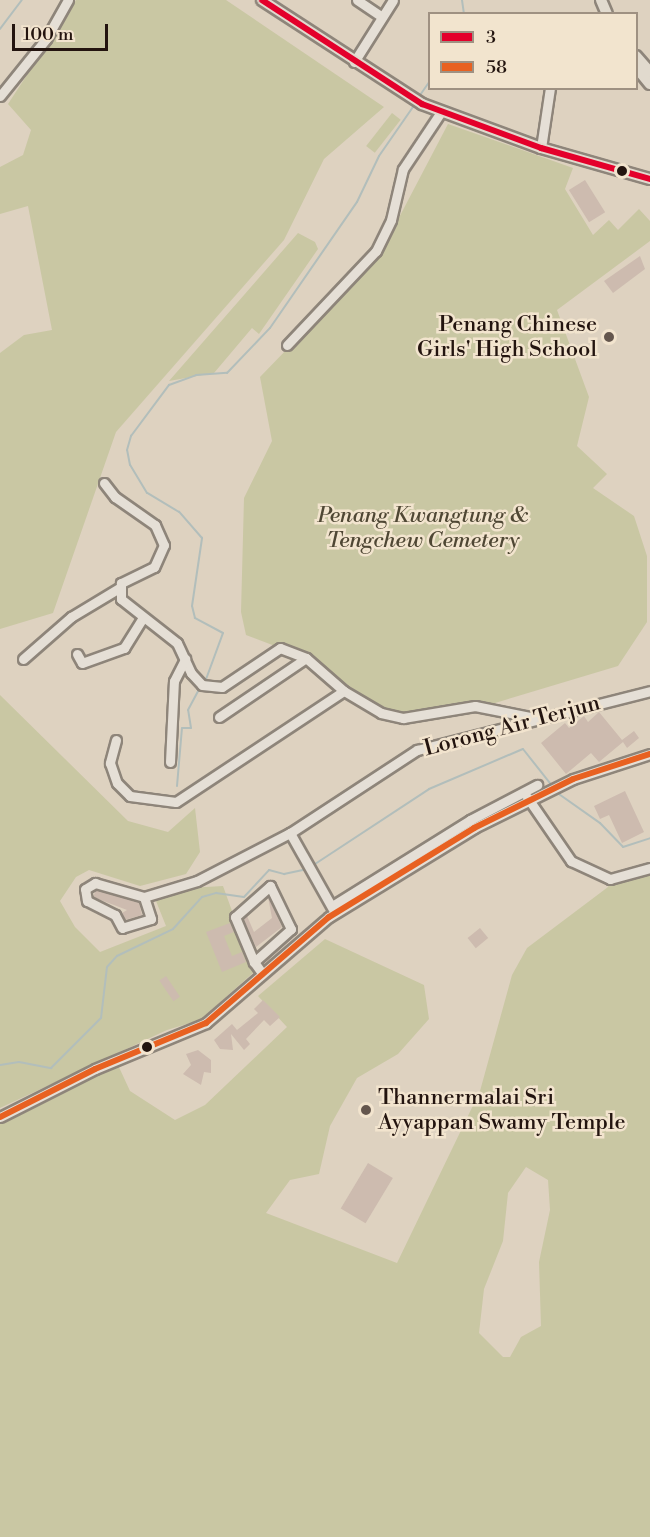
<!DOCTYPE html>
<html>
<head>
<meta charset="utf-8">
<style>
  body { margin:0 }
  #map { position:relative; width:650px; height:1537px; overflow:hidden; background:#ded2c0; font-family:"Libre Bodoni",serif }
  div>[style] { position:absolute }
  .green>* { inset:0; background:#c9c7a3; transform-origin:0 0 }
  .stream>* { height:2px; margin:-1px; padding:0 1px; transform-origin:1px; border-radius:1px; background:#b2bebb }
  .building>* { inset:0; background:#cdbbaf; transform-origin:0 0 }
  .roads { filter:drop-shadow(2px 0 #8e857a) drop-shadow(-2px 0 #8e857a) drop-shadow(0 2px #8e857a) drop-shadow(0 -2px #8e857a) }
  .minor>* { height:9px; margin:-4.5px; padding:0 4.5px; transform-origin:4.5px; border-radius:4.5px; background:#e5dfd6 }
  .major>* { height:10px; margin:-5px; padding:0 5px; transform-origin:5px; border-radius:5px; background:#e1dace }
  .bus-1>* { height:6px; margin:-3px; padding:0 3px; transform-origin:3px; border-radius:3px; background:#e4002b }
  .bus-2>* { height:6px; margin:-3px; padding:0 3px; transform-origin:3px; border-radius:3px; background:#e86121 }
  .dots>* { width:16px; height:16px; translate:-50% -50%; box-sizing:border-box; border:3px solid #f2e4ce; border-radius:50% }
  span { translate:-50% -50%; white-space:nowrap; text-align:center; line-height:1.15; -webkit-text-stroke:5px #f2e4ce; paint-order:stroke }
  .poi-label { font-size:22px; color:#23140f }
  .right { translate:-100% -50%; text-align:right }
  .left { translate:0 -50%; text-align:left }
  .park-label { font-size:22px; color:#4f4734; font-style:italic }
  .street-label { font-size:22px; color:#23140f }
  .legend { position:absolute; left:428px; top:12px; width:210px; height:78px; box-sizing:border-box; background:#f2e4ce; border:2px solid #9f9182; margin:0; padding:8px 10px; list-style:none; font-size:18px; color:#23140f }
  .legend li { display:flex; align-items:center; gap:12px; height:30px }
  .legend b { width:30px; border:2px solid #9f9182 }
  .scale { position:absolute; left:12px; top:24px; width:96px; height:27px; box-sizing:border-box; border:3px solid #23140f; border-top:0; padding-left:8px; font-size:18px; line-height:21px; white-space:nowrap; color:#23140f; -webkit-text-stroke:4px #f2e4ce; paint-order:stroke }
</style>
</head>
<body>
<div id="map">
  <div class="green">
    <i style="clip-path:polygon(76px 0,226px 0,384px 107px,324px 159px,284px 240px,116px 432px,53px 613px,0 629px,0 353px,24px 335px,52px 330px,28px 206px,0 214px,0 167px,23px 155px,31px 130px,8px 104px)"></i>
    <i style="left:392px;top:113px;width:11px;height:42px;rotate:38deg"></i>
    <i style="clip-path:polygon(448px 124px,573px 168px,565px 189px,593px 235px,609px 220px,618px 230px,639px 209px,650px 221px,650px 241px,557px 310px,589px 397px,577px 446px,607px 474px,593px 488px,634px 516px,647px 556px,647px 622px,618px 666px,495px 703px,414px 716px,385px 715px,348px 695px,309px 659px,246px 635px,241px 612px,244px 498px,272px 441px,260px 377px,381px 252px)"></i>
    <i style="clip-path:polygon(298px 233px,315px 242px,318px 249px,259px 334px,252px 328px,214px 373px,169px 381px)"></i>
    <i style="clip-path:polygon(0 695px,128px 821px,168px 832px,195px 808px,200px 852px,186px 874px,140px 886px,89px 870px,76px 877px,60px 901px,75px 927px,100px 952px,166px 926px,154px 896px,189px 888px,223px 886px,254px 972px,200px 1020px,167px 1030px,0 1108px)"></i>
    <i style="clip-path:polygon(evenodd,650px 862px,650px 1537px,0 1537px,0 1123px,118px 1065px,130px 1091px,175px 1120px,205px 1105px,287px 1027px,258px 996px,325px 939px,424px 985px,429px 1019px,398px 1054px,357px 1078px,330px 1126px,319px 1174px,290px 1180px,266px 1213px,397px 1263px,480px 1091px,512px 975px,527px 948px,608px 887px,611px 873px,650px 862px,526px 1167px,548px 1180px,550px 1210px,539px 1262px,541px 1326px,521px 1337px,510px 1357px,503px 1357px,479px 1333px,484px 1289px,503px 1241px,508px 1193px,526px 1167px)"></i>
  </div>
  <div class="stream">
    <i style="left:462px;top:0;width:14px;rotate:82deg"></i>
    <i style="left:0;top:29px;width:36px;rotate:-53deg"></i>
    <i style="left:418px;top:98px;width:21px;rotate:-55deg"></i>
    <i style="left:205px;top:682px;width:52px;rotate:-69.8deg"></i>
    <i style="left:223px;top:633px;width:32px;rotate:-152deg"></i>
    <i style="left:195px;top:618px;width:12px;rotate:-104deg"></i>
    <i style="left:192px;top:606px;width:69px;rotate:-81.6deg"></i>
    <i style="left:202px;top:538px;width:35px;rotate:-131deg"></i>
    <i style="left:179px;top:512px;width:37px;rotate:-149deg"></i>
    <i style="left:147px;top:493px;width:33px;rotate:-121deg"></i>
    <i style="left:130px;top:465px;width:15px;rotate:-101deg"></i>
    <i style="left:127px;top:450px;width:15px;rotate:-74deg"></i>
    <i style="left:131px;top:436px;width:64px;rotate:-53.3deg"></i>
    <i style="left:169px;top:385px;width:29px;rotate:-20deg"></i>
    <i style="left:196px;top:375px;width:31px;rotate:-4deg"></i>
    <i style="left:227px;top:373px;width:62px;rotate:-46.3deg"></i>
    <i style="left:270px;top:328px;width:153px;rotate:-55.4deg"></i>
    <i style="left:357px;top:202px;width:51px;rotate:-64.4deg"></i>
    <i style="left:379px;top:156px;width:63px;rotate:-55.3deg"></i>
    <i style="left:177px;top:786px;width:58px;rotate:-85.1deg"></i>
    <i style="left:182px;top:728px;width:9px"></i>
    <i style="left:191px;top:728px;width:18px;rotate:-99deg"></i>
    <i style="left:188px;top:710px;width:27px;rotate:-62deg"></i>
    <i style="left:556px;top:792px;width:54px;rotate:35.2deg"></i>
    <i style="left:600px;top:823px;width:33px;rotate:46deg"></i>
    <i style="left:623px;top:847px;width:28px;rotate:-18deg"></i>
    <i style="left:312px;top:866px;width:140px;rotate:-33.3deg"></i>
    <i style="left:429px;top:789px;width:102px;rotate:-23.1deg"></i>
    <i style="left:523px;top:749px;width:48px;rotate:51.7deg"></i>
    <i style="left:0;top:1065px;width:19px;rotate:-9deg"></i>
    <i style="left:19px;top:1062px;width:33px;rotate:11deg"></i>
    <i style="left:51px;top:1068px;width:71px;rotate:-45deg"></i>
    <i style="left:101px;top:1018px;width:51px;rotate:-83.3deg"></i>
    <i style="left:107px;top:967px;width:15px;rotate:-48deg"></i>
    <i style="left:117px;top:956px;width:62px;rotate:-25.7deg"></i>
    <i style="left:173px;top:929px;width:43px;rotate:-47.8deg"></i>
    <i style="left:202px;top:897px;width:15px;rotate:-16deg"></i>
    <i style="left:216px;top:893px;width:28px;rotate:8deg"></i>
    <i style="left:244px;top:897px;width:37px;rotate:-47deg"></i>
    <i style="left:269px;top:870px;width:16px;rotate:15deg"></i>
    <i style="left:284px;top:874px;width:24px;rotate:-12deg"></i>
  </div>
  <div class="building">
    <i style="left:585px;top:180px;width:38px;height:19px;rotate:58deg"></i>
    <i style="clip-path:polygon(640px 256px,645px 269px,613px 293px,604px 281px)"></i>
    <i style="clip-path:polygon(599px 712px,622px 740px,634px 731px,639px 738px,627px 748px,623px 742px,599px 762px,591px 753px,566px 774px,541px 743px,565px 723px,569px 728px,584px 716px,588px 722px)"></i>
    <i style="clip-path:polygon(625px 791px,644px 832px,622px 843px,609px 815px,600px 819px,594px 806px)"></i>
    <i style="clip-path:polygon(96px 890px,139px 903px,142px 915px,125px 920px,122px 913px,127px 910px,93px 897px)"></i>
    <i style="clip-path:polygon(268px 897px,282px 927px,256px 947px,243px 919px,247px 916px,254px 932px,272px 918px)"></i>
    <i style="clip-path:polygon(230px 923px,234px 932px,224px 936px,232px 956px,242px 952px,246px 962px,222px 972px,206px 932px)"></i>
    <i style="left:480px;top:928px;width:13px;height:16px;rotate:51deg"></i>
    <i style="left:166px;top:976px;width:25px;height:8px;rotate:56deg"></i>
    <i style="clip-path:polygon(263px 1000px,280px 1017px,270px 1026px,264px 1020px,246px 1039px,250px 1044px,244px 1050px,231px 1034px,233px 1050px,220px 1049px,214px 1040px,232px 1024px,237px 1030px,258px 1013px,254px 1009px)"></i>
    <i style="clip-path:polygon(198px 1050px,211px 1060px,211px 1073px,204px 1072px,201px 1085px,183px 1074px,191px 1065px,186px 1054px)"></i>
    <i style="left:368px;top:1163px;width:29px;height:53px;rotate:31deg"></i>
  </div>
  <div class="roads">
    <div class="minor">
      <i style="left:357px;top:0;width:30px;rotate:34deg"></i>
      <i style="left:354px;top:62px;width:73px;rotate:-57.8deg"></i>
      <i style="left:0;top:96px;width:73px;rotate:-51.1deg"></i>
      <i style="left:46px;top:39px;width:45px;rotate:-60.6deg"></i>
      <i style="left:541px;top:148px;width:61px;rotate:-81.5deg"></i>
      <i style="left:287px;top:345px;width:129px;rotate:-46.6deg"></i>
      <i style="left:376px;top:251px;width:34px;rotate:-64deg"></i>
      <i style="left:391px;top:220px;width:52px;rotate:-76.8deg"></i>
      <i style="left:403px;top:169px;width:69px;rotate:-56.3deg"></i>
      <i style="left:104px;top:483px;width:18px;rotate:52deg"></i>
      <i style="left:115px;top:497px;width:49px;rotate:35deg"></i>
      <i style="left:155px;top:525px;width:22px;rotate:66deg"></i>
      <i style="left:164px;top:545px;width:24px;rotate:114deg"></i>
      <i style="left:154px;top:567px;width:37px;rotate:154deg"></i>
      <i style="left:121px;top:583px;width:16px;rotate:90deg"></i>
      <i style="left:121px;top:599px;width:71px;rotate:38.2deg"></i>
      <i style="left:177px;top:643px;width:33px;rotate:65deg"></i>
      <i style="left:191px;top:673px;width:16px;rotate:47deg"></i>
      <i style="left:202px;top:685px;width:20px;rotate:6deg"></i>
      <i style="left:222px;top:687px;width:70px;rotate:-33.9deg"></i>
      <i style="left:280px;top:648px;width:28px;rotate:21deg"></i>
      <i style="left:306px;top:658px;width:50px;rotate:41deg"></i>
      <i style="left:344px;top:691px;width:43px;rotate:30.7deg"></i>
      <i style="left:381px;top:713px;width:23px;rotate:13deg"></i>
      <i style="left:403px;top:718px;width:73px;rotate:-9.5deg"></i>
      <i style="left:475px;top:706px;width:61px;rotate:11.3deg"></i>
      <i style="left:77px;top:654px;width:10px;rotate:61deg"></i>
      <i style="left:82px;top:663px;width:45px;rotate:-19.7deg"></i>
      <i style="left:124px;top:648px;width:36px;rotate:-58deg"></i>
      <i style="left:23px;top:659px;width:64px;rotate:-41.2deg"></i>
      <i style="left:71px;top:617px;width:56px;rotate:-31.1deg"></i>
      <i style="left:219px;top:717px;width:105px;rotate:-34.1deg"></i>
      <i style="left:116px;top:740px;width:24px;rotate:105deg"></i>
      <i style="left:110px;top:763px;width:21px;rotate:71deg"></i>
      <i style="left:117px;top:783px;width:18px;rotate:45deg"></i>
      <i style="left:130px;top:796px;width:46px;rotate:7.4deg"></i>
      <i style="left:176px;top:802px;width:201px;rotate:-33.5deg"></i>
      <i style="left:170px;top:762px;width:81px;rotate:-87.2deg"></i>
      <i style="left:174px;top:681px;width:25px;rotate:-63deg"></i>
      <i style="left:527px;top:797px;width:78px;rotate:55.5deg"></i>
      <i style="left:571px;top:861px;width:43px;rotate:24.8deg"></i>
      <i style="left:610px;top:879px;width:41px;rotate:-15.4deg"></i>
      <i style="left:290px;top:833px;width:90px;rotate:60.6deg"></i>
      <i style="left:95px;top:883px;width:51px;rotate:15.9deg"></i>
      <i style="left:144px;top:897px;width:23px;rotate:72deg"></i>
      <i style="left:151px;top:919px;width:30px;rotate:163deg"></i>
      <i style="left:122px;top:928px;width:15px;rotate:-118deg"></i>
      <i style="left:115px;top:915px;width:31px;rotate:-153deg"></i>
      <i style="left:87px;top:901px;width:12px;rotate:-99deg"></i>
      <i style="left:85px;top:889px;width:12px;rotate:-31deg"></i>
      <i style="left:144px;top:897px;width:55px;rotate:-16.8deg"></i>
      <i style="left:197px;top:881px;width:105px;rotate:-27.3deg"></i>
      <i style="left:290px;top:833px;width:152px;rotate:-33.2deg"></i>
      <i style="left:417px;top:750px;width:240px;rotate:-14.2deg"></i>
      <i style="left:332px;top:906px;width:163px;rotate:-31.9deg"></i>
      <i style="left:470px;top:820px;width:76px;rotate:-27.6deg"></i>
      <i style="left:254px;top:962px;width:49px;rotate:-112.9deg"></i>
      <i style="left:235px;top:917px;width:47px;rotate:-41.5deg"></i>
      <i style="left:270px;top:886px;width:48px;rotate:64deg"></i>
      <i style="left:291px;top:929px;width:50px;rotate:138.3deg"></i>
      <i style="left:254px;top:962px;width:14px;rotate:54deg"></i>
      <i style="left:0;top:1117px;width:106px;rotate:-26.8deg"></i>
      <i style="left:95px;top:1069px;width:120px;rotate:-22.5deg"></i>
      <i style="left:206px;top:1023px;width:162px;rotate:-40.8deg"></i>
      <i style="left:329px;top:917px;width:170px;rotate:-31.5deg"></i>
      <i style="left:474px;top:828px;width:110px;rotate:-26.3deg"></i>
      <i style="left:573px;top:779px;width:81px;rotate:-18deg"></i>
    </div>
    <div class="major">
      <i style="left:262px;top:0;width:191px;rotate:33deg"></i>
      <i style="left:422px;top:104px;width:127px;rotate:20.3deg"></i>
      <i style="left:541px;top:148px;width:113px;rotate:15.9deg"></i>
      <i style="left:601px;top:0;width:15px;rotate:67deg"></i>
      <i style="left:636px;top:56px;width:21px;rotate:49deg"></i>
      <i style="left:636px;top:67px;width:22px;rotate:51deg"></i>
    </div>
  </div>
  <div class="bus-1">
    <i style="left:262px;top:0;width:191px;rotate:33deg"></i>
    <i style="left:422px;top:104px;width:127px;rotate:20.3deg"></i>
    <i style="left:541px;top:148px;width:113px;rotate:15.9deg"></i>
  </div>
  <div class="bus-2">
    <i style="left:0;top:1117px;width:106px;rotate:-26.8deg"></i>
    <i style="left:95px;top:1069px;width:120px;rotate:-22.5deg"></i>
    <i style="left:206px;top:1023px;width:162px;rotate:-40.8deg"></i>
    <i style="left:329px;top:917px;width:170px;rotate:-31.5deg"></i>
    <i style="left:474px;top:828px;width:110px;rotate:-26.3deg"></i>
    <i style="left:573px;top:779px;width:81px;rotate:-18deg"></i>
  </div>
  <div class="dots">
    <i style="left:622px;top:171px;background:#23140f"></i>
    <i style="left:609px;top:337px;background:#64564d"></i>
    <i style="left:147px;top:1047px;background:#23140f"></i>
    <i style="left:366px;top:1110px;background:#64564d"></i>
  </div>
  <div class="poi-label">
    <span class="right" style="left:597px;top:337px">Penang Chinese<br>Girls' High School</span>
    <span class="left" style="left:378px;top:1110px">Thannermalai Sri<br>Ayyappan Swamy Temple</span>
  </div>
  <div class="park-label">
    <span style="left:423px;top:528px">Penang Kwangtung &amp;<br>Tengchew Cemetery</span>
  </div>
  <div class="street-label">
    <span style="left:512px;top:726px;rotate:-15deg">Lorong Air Terjun</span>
  </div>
  <ul class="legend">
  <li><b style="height:8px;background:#e4002b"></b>3</li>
  <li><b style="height:8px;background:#e86121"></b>58</li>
  </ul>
  <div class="scale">100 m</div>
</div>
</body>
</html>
